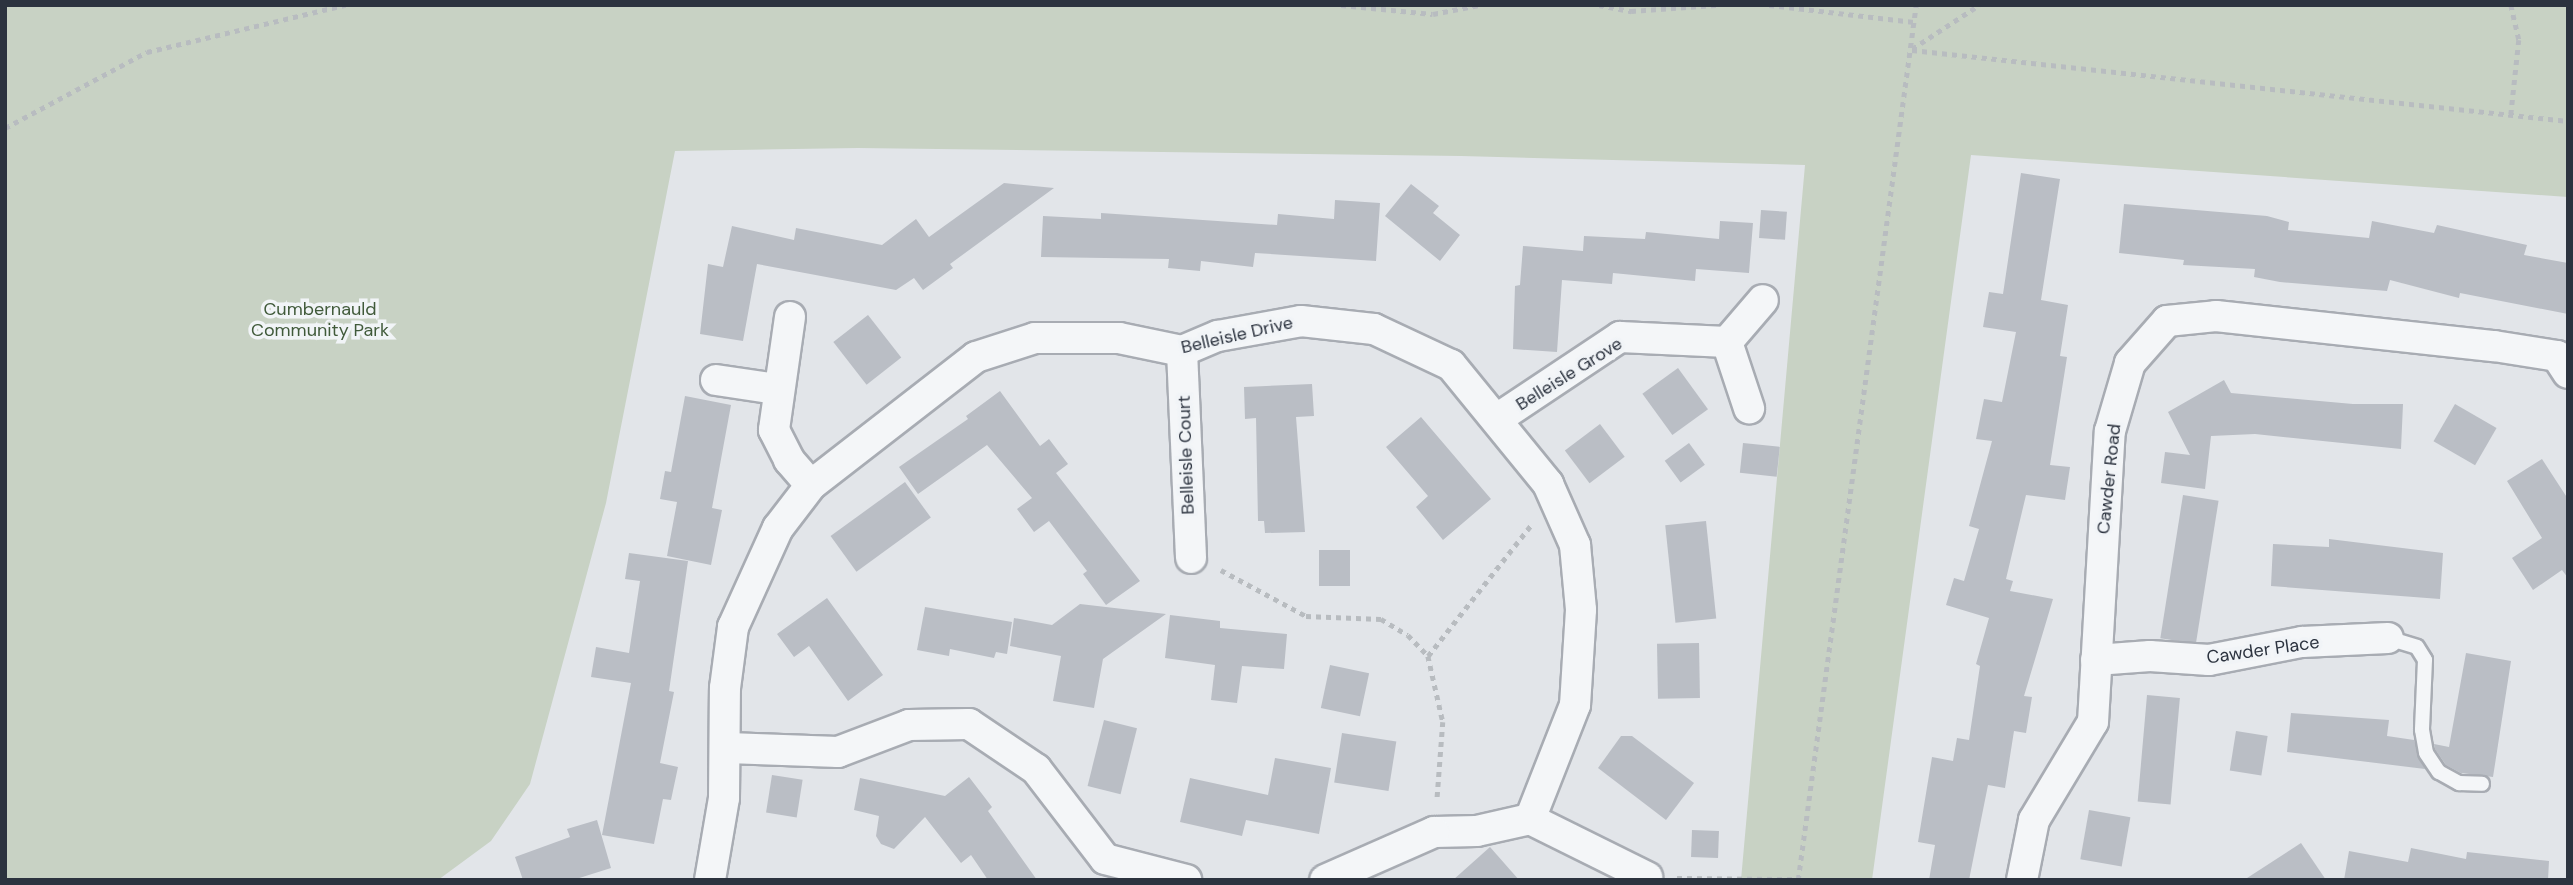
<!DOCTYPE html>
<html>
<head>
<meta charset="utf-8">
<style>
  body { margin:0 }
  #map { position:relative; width:2573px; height:885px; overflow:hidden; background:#e2e5e9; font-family:"DM Sans",sans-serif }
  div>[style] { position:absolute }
  .green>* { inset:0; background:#c8d2c4 }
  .building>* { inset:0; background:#babec5; transform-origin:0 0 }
  .path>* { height:4.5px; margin-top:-2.25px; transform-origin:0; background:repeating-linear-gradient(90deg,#b8bcc0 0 5px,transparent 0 10px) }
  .roads { filter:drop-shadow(2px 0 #a8acb3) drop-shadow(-2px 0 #a8acb3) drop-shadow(0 2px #a8acb3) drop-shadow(0 -2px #a8acb3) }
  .lane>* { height:14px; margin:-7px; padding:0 7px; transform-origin:7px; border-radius:7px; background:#f4f6f8 }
  .street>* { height:30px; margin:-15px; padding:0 15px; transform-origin:15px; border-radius:15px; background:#f4f6f8 }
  span { translate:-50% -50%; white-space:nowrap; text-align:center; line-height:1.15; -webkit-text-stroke:7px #f1f4f7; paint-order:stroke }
  .park-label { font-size:18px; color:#405a3a }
  .street-label { font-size:18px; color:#2c333f }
  .frame { position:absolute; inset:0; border:7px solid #2c333f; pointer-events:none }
</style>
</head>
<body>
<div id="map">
  <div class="green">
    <i style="clip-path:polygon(5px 5px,2568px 5px,2568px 197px,1971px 155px,1872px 880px,1741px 880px,1805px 165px,1461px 156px,858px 148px,675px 151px,606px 503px,530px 784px,491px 841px,438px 880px,5px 880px)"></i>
  </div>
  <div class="building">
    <i style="clip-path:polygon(2021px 173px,2060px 179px,2041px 300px,2068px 305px,2060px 356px,2067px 357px,2050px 465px,2070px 467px,2065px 500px,2026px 495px,2006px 579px,2013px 581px,2010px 591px,2053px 599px,2024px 696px,2032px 697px,2026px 733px,2014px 731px,2005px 788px,1988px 785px,1969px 880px,1929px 880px,1935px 845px,1918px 842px,1932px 757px,1953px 761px,1957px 738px,1969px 740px,1980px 666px,1976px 664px,1989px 618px,1946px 605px,1954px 578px,1964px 581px,1979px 529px,1969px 526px,1992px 441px,1976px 439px,1984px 399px,2002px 402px,2016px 332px,1983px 327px,1989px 292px,2003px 294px)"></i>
    <i style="clip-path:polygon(1004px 183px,1054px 188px,950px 264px,953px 268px,923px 290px,914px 278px,896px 290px,757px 264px,743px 341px,700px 334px,708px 264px,723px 267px,732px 226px,794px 240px,796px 228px,882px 245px,916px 219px,929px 237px)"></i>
    <i style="clip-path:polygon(1411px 184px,1439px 206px,1433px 213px,1460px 235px,1440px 261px,1385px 216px)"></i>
    <i style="clip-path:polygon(1335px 200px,1380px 203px,1376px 261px,1255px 253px,1253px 267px,1201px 261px,1200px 271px,1168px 268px,1169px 259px,1041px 257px,1043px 216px,1101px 219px,1101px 213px,1277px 225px,1278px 214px,1334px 219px)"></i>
    <i style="clip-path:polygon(2124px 204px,2267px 216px,2289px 222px,2288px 230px,2369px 238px,2372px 221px,2434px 233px,2437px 225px,2527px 245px,2524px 255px,2568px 263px,2568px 314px,2460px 293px,2459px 298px,2390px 280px,2387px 291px,2280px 282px,2254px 277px,2255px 269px,2183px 265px,2184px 260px,2119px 253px)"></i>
    <i style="left:1761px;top:210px;width:26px;height:28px;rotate:4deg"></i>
    <i style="clip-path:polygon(1720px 221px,1753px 223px,1749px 273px,1696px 269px,1695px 281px,1613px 273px,1612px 284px,1562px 280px,1557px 352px,1513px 349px,1515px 286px,1520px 285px,1523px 246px,1583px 251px,1584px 236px,1645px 239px,1646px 232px,1719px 239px)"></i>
    <i style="left:868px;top:315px;width:54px;height:44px;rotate:52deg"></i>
    <i style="left:1678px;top:368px;width:51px;height:44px;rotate:54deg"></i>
    <i style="clip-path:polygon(2224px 380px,2231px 393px,2353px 404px,2403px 404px,2401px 449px,2255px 434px,2211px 436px,2205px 489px,2161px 483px,2165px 452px,2190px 455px,2168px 412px)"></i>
    <i style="clip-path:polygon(1312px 384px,1314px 416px,1296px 417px,1305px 532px,1265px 533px,1264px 521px,1258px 521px,1256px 418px,1245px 419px,1244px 387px)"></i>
    <i style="clip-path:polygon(1000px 391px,1040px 446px,1049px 439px,1068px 464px,1056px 473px,1140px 581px,1106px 605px,1083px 574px,1087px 571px,1049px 521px,1034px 532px,1017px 509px,1032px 498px,987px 445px,918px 494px,899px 467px,968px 419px,966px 416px)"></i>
    <i style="clip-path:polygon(685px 396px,731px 405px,712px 508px,722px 510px,711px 565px,667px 556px,677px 502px,660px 499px,665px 471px,671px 472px)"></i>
    <i style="left:2455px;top:404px;width:48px;height:43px;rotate:30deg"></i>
    <i style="clip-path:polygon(1421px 417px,1491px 499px,1443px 540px,1416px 507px,1428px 496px,1386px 447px)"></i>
    <i style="left:1600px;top:424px;width:41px;height:44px;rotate:53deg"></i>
    <i style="left:1689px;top:443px;width:27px;height:30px;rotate:54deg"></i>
    <i style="left:1743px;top:443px;width:37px;height:30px;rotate:6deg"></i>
    <i style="clip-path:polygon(2542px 459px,2568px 499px,2568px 578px,2562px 570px,2533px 590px,2512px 558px,2542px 538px,2507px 481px)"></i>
    <i style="left:905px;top:482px;width:44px;height:92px;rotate:54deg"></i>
    <i style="left:2183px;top:495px;width:36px;height:145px;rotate:9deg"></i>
    <i style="left:1706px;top:521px;width:98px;height:41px;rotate:84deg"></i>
    <i style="clip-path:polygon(2329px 539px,2443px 553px,2440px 599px,2271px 586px,2273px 544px,2329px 547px)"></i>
    <i style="left:1319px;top:550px;width:31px;height:36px"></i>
    <i style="clip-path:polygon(629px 553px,688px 561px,669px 691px,674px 692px,660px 763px,678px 767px,671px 800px,663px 799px,654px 844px,602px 835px,631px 683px,591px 677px,596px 647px,629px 653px,640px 581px,625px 579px)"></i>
    <i style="clip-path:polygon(827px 598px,883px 675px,848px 701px,809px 646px,794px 657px,777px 634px)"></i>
    <i style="clip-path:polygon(1080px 604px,1166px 614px,1103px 659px,1094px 708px,1053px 701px,1061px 656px,1010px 646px,1014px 618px,1052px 625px)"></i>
    <i style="clip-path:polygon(925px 607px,1012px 622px,1007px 654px,996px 652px,994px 658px,950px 649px,949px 656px,917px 650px)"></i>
    <i style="clip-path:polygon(1170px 615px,1220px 621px,1220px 628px,1287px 634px,1284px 669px,1242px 666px,1237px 703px,1211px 700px,1215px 665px,1165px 658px)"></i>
    <i style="left:1699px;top:643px;width:55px;height:42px;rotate:89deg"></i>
    <i style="clip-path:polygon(2466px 653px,2511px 661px,2493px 777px,2461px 773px,2446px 765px,2435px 749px,2434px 744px,2449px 747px)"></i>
    <i style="left:1330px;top:665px;width:40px;height:44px;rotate:12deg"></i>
    <i style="left:2147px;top:695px;width:33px;height:107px;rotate:5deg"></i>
    <i style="clip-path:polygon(2291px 713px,2389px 720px,2387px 736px,2414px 740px,2425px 769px,2287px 752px)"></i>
    <i style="left:1104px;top:720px;width:34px;height:68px;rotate:14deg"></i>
    <i style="left:2236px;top:731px;width:32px;height:40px;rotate:9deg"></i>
    <i style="left:1342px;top:733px;width:55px;height:50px;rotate:9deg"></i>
    <i style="clip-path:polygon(1621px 736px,1632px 736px,1694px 783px,1666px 820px,1598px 768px)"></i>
    <i style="clip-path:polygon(1275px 758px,1331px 768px,1319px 834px,1246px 820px,1242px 836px,1180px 822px,1190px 778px,1268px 795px)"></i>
    <i style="left:772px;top:775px;width:31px;height:38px;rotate:9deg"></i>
    <i style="clip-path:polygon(969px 777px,992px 807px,988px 811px,1037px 880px,988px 880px,971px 855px,961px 863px,925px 817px,894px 849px,881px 844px,876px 836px,879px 816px,854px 810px,860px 778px,945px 796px)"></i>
    <i style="left:2089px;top:810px;width:42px;height:50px;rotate:10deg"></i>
    <i style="clip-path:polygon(597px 820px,611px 868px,573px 880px,523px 880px,515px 857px,570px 837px,567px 829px)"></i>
    <i style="left:1692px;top:830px;width:27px;height:27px;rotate:2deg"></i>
    <i style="clip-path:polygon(2301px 843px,2326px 880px,2244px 880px)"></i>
    <i style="clip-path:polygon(1490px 847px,1519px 880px,1453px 880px)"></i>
    <i style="clip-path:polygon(2411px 848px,2466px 859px,2467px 852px,2549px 861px,2548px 880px,2344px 880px,2349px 851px,2408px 862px)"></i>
  </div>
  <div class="path">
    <i style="left:1226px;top:5px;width:2px"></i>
    <i style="left:1341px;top:5px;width:92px;rotate:5.6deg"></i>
    <i style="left:1433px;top:14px;width:47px;rotate:-11.1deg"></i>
    <i style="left:1599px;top:5px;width:33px;rotate:11deg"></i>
    <i style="left:1631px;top:11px;width:85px;rotate:-4deg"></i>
    <i style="left:1769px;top:5px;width:146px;rotate:6.7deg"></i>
    <i style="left:2511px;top:5px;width:36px;rotate:77deg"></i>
    <i style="left:2519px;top:40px;width:75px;rotate:96.1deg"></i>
    <i style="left:1912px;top:49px;width:80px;rotate:-33.3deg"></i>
    <i style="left:1912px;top:50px;width:660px;rotate:6.18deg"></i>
    <i style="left:5px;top:128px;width:161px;rotate:-28.2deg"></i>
    <i style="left:147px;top:52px;width:204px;rotate:-13.4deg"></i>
    <i style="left:1221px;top:570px;width:97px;rotate:28.4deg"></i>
    <i style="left:1306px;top:616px;width:75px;rotate:2.3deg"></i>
    <i style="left:1381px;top:619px;width:31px;rotate:31deg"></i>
    <i style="left:1408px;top:635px;width:29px;rotate:46deg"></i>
    <i style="left:1428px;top:656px;width:68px;rotate:77.2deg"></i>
    <i style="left:1443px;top:722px;width:79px;rotate:94.3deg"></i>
    <i style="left:1428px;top:656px;width:168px;rotate:-51.8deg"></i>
    <i style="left:1677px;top:878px;width:121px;rotate:0.5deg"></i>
    <i style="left:1798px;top:880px;width:883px;rotate:-82.32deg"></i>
  </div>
  <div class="roads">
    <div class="lane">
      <i style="left:2388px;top:638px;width:30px;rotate:17deg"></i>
      <i style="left:2417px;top:647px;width:15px;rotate:58deg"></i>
      <i style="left:2425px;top:660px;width:70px;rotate:92.5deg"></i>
      <i style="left:2422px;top:730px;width:23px;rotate:80deg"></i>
      <i style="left:2426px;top:753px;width:23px;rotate:56deg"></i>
      <i style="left:2439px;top:772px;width:23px;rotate:29deg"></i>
      <i style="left:2459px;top:783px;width:23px;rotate:2deg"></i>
    </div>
    <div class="street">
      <i style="left:790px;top:317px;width:114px;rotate:98.1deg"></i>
      <i style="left:774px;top:430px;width:34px;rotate:63deg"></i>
      <i style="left:789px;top:460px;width:33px;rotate:49deg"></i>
      <i style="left:1727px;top:342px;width:70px;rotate:71.6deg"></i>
      <i style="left:1182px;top:351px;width:207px;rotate:87.5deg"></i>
      <i style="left:716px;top:380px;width:62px;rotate:8.4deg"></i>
      <i style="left:1497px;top:419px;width:148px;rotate:-33.7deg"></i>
      <i style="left:1620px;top:337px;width:107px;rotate:2.7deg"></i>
      <i style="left:1727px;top:342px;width:55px;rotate:-49.4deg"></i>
      <i style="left:2096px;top:660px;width:54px;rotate:-4.2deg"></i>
      <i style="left:2150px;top:656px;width:59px;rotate:3.9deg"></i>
      <i style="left:2209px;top:660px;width:95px;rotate:-11deg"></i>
      <i style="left:2302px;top:642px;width:86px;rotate:-2.7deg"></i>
      <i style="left:728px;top:748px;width:110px;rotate:2.1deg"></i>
      <i style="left:838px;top:752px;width:76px;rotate:-20.8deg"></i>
      <i style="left:909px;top:725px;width:60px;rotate:-1deg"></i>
      <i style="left:969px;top:724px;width:81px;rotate:33.9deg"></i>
      <i style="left:1036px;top:769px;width:113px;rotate:52.5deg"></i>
      <i style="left:1105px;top:859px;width:84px;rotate:14.5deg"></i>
      <i style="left:1530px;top:819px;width:131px;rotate:26.4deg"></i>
      <i style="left:710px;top:880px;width:83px;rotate:-80.3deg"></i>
      <i style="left:724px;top:798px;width:110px;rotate:-89.5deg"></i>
      <i style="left:725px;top:688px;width:62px;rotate:-82.5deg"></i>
      <i style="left:733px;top:627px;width:109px;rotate:-65.6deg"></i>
      <i style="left:778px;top:528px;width:54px;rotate:-52.5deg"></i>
      <i style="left:811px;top:485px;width:209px;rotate:-37.8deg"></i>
      <i style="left:976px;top:357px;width:62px;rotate:-17.9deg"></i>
      <i style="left:1035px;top:338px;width:84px"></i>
      <i style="left:1119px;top:338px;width:64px;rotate:11.7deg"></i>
      <i style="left:1182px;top:351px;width:39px;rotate:-23deg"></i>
      <i style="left:1218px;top:336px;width:84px;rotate:-10.2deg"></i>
      <i style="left:1301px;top:321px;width:73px;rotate:6.3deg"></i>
      <i style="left:1374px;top:329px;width:85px;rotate:25.1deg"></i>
      <i style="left:1451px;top:365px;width:154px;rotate:50.8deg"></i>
      <i style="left:1548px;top:484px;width:67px;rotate:66.1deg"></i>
      <i style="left:1575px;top:545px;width:65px;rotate:84.7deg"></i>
      <i style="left:1581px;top:610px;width:95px;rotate:93.6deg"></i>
      <i style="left:1575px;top:705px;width:123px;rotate:111.5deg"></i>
      <i style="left:1530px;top:819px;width:54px;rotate:167.2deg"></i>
      <i style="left:1477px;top:831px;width:43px;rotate:178.7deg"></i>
      <i style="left:1434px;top:832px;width:119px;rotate:156.2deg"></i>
      <i style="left:2022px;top:880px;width:61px;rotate:-78.7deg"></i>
      <i style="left:2034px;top:820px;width:114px;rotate:-59deg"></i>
      <i style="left:2093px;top:722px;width:291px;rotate:-86.7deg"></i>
      <i style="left:2110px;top:431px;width:71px;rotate:-73.6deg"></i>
      <i style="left:2130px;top:363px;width:56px;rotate:-48.6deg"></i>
      <i style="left:2167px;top:321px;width:49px;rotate:-5.8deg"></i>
      <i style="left:2216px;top:316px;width:280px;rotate:6.2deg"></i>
      <i style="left:2494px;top:346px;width:64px;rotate:9deg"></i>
      <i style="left:2557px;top:356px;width:20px;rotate:57deg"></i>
    </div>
  </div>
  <div class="park-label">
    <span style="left:320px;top:320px">Cumbernauld<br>Community Park</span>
  </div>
  <div class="street-label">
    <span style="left:1237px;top:335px;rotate:-13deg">Belleisle Drive</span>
    <span style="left:1569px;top:374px;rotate:-32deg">Belleisle Grove</span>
    <span style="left:1186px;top:455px;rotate:-92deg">Belleisle Court</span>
    <span style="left:2109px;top:479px;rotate:-84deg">Cawder Road</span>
    <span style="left:2263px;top:650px;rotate:-8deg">Cawder Place</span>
  </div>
  <div class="frame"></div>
</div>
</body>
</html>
